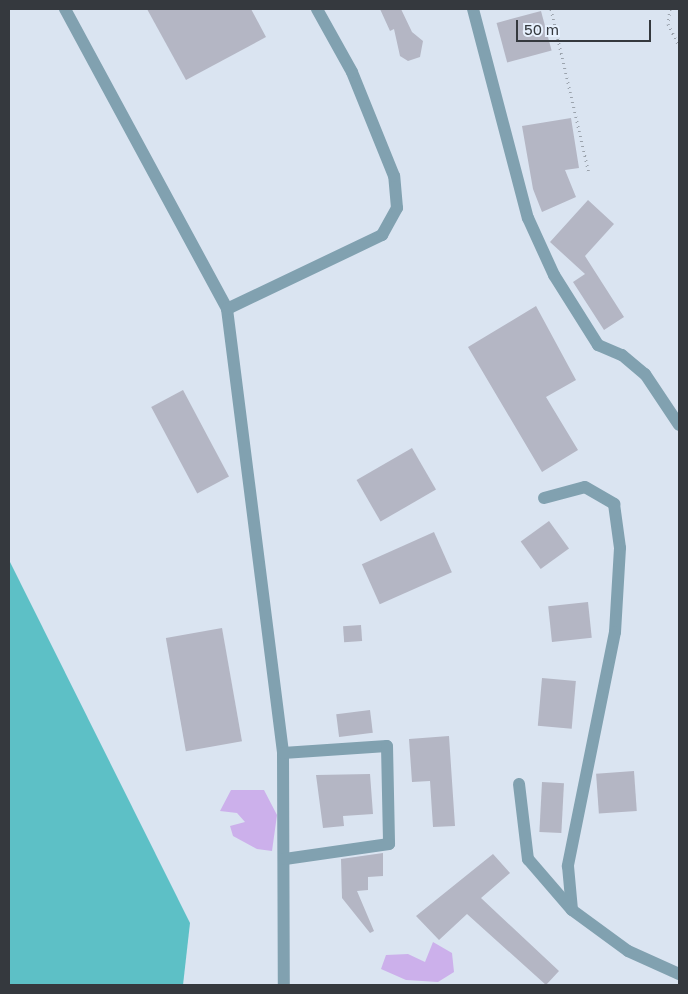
<!DOCTYPE html>
<html>
<head>
<meta charset="utf-8">
<style>
  body { margin:0 }
  #map { position:relative; width:688px; height:994px; overflow:hidden; background:#dae4f1; font-family:"Golos Text",sans-serif }
  div>[style] { position:absolute }
  .green>* { inset:0; background:#ccb0eb }
  .water>* { inset:0; background:#5dc0c6 }
  .building>* { inset:0; background:#b4b6c4; transform-origin:0 0 }
  .path>* { height:3px; margin-top:-1.5px; transform-origin:0; background:repeating-linear-gradient(90deg,#9ba3ad 0 1px,transparent 0 5px) }
  .minor>* { height:12px; margin:-6px; padding:0 6px; transform-origin:6px; border-radius:6px; background:#81a1b0 }
  span { translate:-50% -50%; white-space:nowrap; text-align:center; line-height:1.15; -webkit-text-stroke:4.5px #e7f1fe; paint-order:stroke }
  .frame { position:absolute; inset:0; border:10px solid #35393e; pointer-events:none }
  .scale { position:absolute; left:516px; top:20px; width:135px; height:22px; box-sizing:border-box; border:2px solid #35393e; border-top:0; padding-left:6px; font-size:15px; line-height:18px; white-space:nowrap; color:#35393e; -webkit-text-stroke:4px #e7f1fe; paint-order:stroke }
</style>
</head>
<body>
<div id="map">
  <div class="green">
    <i style="clip-path:polygon(231px 790px,264px 790px,277px 815px,272px 851px,257px 849px,233px 836px,230px 826px,245px 822px,237px 813px,220px 811px)"></i>
    <i style="clip-path:polygon(433px 942px,452px 953px,454px 972px,438px 982px,406px 980px,381px 969px,386px 955px,408px 954px,425px 962px)"></i>
  </div>
  <div class="water">
    <i style="clip-path:polygon(9px 560px,190px 923px,183px 985px,9px 985px)"></i>
  </div>
  <div class="building">
    <i style="clip-path:polygon(147px 9px,251px 9px,266px 37px,186px 80px)"></i>
    <i style="clip-path:polygon(380px 9px,401px 9px,412px 32px,423px 41px,420px 57px,408px 61px,400px 56px,394px 29px,390px 31px)"></i>
    <i style="left:541px;top:11px;width:41px;height:46px;rotate:75deg"></i>
    <i style="clip-path:polygon(571px 118px,579px 168px,565px 170px,576px 197px,542px 212px,533px 189px,522px 126px)"></i>
    <i style="clip-path:polygon(588px 200px,614px 224px,585px 256px,624px 317px,604px 330px,573px 282px,585px 274px,550px 242px)"></i>
    <i style="clip-path:polygon(536px 306px,576px 380px,546px 397px,578px 450px,542px 472px,468px 347px)"></i>
    <i style="left:183px;top:390px;width:98px;height:36px;rotate:62deg"></i>
    <i style="left:412px;top:448px;width:48px;height:64px;rotate:60deg"></i>
    <i style="left:549px;top:521px;width:34px;height:35px;rotate:54deg"></i>
    <i style="left:434px;top:532px;width:44px;height:79px;rotate:66deg"></i>
    <i style="left:588px;top:602px;width:36px;height:40px;rotate:84deg"></i>
    <i style="left:361px;top:625px;width:16px;height:18px;rotate:86deg"></i>
    <i style="left:222px;top:628px;width:115px;height:57px;rotate:80deg"></i>
    <i style="left:542px;top:678px;width:34px;height:48px;rotate:5deg"></i>
    <i style="left:370px;top:710px;width:23px;height:34px;rotate:83deg"></i>
    <i style="clip-path:polygon(449px 736px,455px 826px,433px 827px,430px 781px,412px 782px,409px 739px)"></i>
    <i style="left:634px;top:771px;width:40px;height:38px;rotate:86deg"></i>
    <i style="clip-path:polygon(370px 774px,373px 814px,343px 816px,344px 826px,323px 828px,316px 775px)"></i>
    <i style="left:542px;top:782px;width:22px;height:50px;rotate:3deg"></i>
    <i style="clip-path:polygon(383px 853px,383px 876px,368px 877px,368px 890px,357px 891px,374px 931px,370px 933px,342px 898px,341px 859px)"></i>
    <i style="clip-path:polygon(493px 854px,510px 873px,481px 898px,559px 971px,546px 985px,467px 914px,439px 940px,416px 916px)"></i>
  </div>
  <div class="path">
    <i style="left:551px;top:9px;width:169px;rotate:77deg"></i>
    <i style="left:670px;top:9px;width:15px;rotate:98deg"></i>
    <i style="left:668px;top:24px;width:25px;rotate:63deg"></i>
  </div>
  <div class="minor">
    <i style="left:65px;top:9px;width:341px;rotate:61.6deg"></i>
    <i style="left:227px;top:309px;width:448px;rotate:82.8deg"></i>
    <i style="left:283px;top:753px;width:232px;rotate:89.8deg"></i>
    <i style="left:473px;top:9px;width:216px;rotate:75.3deg"></i>
    <i style="left:528px;top:218px;width:63px;rotate:65.5deg"></i>
    <i style="left:554px;top:275px;width:83px;rotate:57.8deg"></i>
    <i style="left:598px;top:345px;width:26px;rotate:23deg"></i>
    <i style="left:622px;top:355px;width:30px;rotate:40deg"></i>
    <i style="left:645px;top:374px;width:61px;rotate:56.3deg"></i>
    <i style="left:227px;top:309px;width:172px;rotate:-25.5deg"></i>
    <i style="left:382px;top:235px;width:31px;rotate:-61deg"></i>
    <i style="left:397px;top:208px;width:32px;rotate:-95deg"></i>
    <i style="left:394px;top:176px;width:112px;rotate:-112deg"></i>
    <i style="left:352px;top:72px;width:72px;rotate:-119.1deg"></i>
    <i style="left:544px;top:498px;width:42px;rotate:-15deg"></i>
    <i style="left:585px;top:487px;width:34px;rotate:30deg"></i>
    <i style="left:614px;top:504px;width:44px;rotate:82.2deg"></i>
    <i style="left:620px;top:548px;width:84px;rotate:93.4deg"></i>
    <i style="left:615px;top:632px;width:239px;rotate:101.4deg"></i>
    <i style="left:568px;top:866px;width:44px;rotate:84.8deg"></i>
    <i style="left:572px;top:910px;width:69px;rotate:36.2deg"></i>
    <i style="left:628px;top:951px;width:56px;rotate:24.3deg"></i>
    <i style="left:283px;top:753px;width:104px;rotate:-3.9deg"></i>
    <i style="left:387px;top:746px;width:98px;rotate:88.8deg"></i>
    <i style="left:389px;top:844px;width:105px;rotate:171.8deg"></i>
    <i style="left:519px;top:784px;width:76px;rotate:83.2deg"></i>
    <i style="left:528px;top:859px;width:67px;rotate:49.2deg"></i>
  </div>
  <div class="frame"></div>
  <div class="scale">50 m</div>
</div>
</body>
</html>
